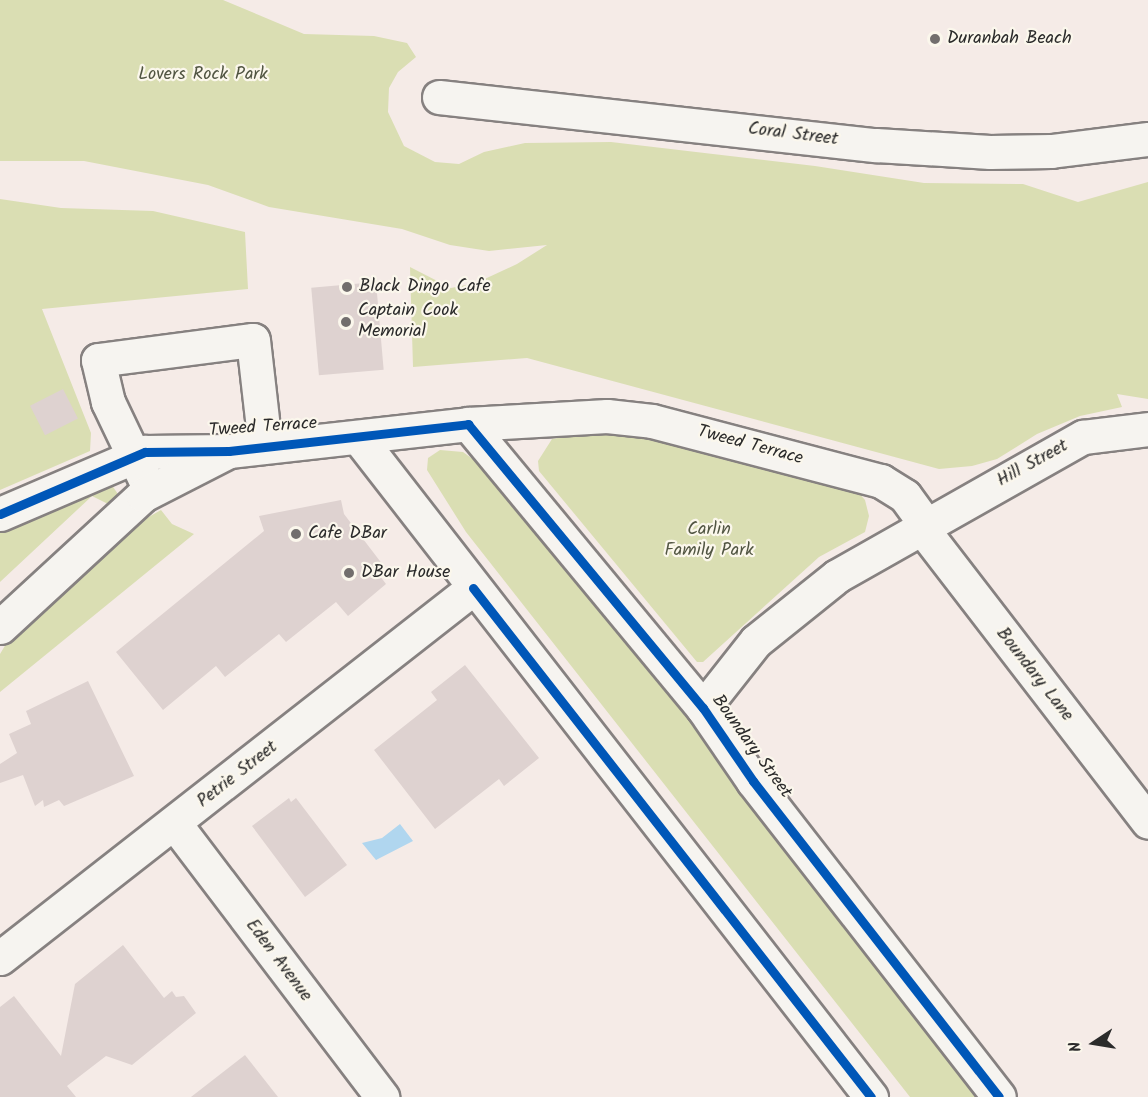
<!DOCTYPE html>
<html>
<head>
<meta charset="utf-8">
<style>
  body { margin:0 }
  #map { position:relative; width:1148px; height:1097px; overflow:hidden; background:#f5ebe7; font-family:Kalam,sans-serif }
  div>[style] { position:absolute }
  .green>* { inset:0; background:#dadeb3 }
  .water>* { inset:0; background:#b0d6ef }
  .building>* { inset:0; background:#ded2d0; transform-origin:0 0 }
  .roads { filter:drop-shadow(2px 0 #868180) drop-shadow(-2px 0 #868180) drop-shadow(0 2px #868180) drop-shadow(0 -2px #868180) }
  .minor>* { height:33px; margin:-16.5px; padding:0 16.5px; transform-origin:16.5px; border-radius:16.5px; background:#f6f4f0 }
  .cycleway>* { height:9px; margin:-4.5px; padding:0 4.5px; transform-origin:4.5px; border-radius:4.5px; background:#0057b8 }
  .dots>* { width:16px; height:16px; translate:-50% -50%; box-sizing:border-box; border:3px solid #fbf7ec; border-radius:50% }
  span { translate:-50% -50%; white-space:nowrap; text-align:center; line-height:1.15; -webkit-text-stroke:4.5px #fbf7ec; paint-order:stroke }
  .poi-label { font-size:18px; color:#2b2b2b }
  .left { translate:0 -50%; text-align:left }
  .park-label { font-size:18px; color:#515542 }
  .street-label { font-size:18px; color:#2b2b2b }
  .north { position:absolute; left:1064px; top:1013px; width:60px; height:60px; -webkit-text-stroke:4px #fbf7ec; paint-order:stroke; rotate:258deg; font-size:16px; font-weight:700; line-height:24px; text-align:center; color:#2b2b2b }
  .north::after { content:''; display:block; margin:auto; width:21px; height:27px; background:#2b2b2b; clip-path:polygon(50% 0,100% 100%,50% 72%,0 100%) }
</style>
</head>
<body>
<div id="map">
  <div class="green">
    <i style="clip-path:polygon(0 0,223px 0,304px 34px,374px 36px,407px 43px,416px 57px,398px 72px,389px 88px,388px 112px,404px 146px,435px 162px,459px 164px,484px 152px,525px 143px,611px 142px,815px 166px,924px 183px,1023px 184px,1078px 202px,1148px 182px,1148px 399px,1117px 394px,1122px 407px,1080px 416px,1037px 434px,997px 459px,972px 466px,939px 469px,527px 358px,413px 367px,410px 267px,451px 288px,476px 283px,517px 264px,547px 245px,489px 251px,450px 245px,402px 229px,269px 207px,208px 185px,84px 161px,0 161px)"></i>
    <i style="clip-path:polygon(0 199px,61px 208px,153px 211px,245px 232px,248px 289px,42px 309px,91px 433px,90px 451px,0 490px)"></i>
    <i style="clip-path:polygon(600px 431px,679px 445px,858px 492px,865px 500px,869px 516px,865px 532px,819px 557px,703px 662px,697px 662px,539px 471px,538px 461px,552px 439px)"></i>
    <i style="clip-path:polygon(440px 450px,463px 452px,485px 468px,674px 696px,740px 793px,976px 1097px,910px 1097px,466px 532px,427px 470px,428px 458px)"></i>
    <i style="clip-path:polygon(109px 481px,122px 500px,116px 508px,92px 496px,0 582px,0 528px)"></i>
    <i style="clip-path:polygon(161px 510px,172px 524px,194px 534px,0 692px,0 654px,6px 644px,126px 530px)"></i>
  </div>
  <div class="water">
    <i style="clip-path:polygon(400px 824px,413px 841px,376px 860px,362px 843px,382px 838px)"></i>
  </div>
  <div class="building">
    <i style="left:376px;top:282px;width:88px;height:65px;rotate:85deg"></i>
    <i style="left:63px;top:389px;width:33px;height:37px;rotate:63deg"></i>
    <i style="clip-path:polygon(341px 500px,344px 514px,386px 569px,380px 576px,386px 584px,348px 616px,336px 602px,286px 642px,279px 634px,225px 677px,216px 666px,163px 710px,116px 652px,264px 531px,259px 516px)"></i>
    <i style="clip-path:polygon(465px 665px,539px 758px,504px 786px,499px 779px,435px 829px,374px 750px,437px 700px,431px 692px)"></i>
    <i style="clip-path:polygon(88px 681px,134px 776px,64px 806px,59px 800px,44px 807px,43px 800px,35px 806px,23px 775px,0 783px,0 764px,17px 753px,9px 734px,31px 724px,26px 711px)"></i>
    <i style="clip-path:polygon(289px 798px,291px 802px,296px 798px,347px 865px,305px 897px,252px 826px)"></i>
    <i style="clip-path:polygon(123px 945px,164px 998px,172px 991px,176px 997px,184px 996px,196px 1013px,132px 1065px,106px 1056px,67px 1086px,76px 1097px,0 1097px,0 1007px,14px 996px,61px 1056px,75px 984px)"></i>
    <i style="clip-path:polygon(245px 1055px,278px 1097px,191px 1097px)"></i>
  </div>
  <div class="roads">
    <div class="minor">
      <i style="left:439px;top:97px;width:440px;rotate:6.3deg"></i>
      <i style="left:876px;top:145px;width:114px;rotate:3.5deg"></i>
      <i style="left:990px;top:152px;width:61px;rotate:-0.9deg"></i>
      <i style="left:1051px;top:151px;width:98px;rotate:-7.1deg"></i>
      <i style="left:468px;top:424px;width:369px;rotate:50.4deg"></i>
      <i style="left:703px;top:708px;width:88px;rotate:55.6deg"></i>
      <i style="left:753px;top:781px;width:400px;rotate:52.1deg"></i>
      <i style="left:358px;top:437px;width:836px;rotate:52.14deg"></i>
      <i style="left:150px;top:490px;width:98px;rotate:-115.5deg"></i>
      <i style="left:108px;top:402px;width:43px;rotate:-103.4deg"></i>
      <i style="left:98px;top:360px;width:156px;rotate:-7.4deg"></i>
      <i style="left:253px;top:340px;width:107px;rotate:83.5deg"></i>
      <i style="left:0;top:514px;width:158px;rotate:-23.2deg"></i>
      <i style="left:145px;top:452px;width:84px;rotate:-0.7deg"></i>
      <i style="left:229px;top:451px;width:241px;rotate:-6.4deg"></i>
      <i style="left:468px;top:424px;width:139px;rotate:-3.3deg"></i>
      <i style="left:607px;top:416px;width:45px;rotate:6.3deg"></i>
      <i style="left:652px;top:421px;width:237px;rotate:14.7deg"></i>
      <i style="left:881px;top:481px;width:28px;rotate:32deg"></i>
      <i style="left:905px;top:496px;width:34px;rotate:54deg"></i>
      <i style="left:921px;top:527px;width:372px;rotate:52.4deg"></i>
      <i style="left:0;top:627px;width:195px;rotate:-42.7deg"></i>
      <i style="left:143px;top:495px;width:92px;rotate:-27.1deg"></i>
      <i style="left:703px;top:708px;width:85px;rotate:-51.7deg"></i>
      <i style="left:756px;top:641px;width:104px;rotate:-38.7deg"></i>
      <i style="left:837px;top:576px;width:283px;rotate:-29.5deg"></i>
      <i style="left:1083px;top:437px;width:65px;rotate:-7deg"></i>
      <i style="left:175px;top:824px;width:343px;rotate:52.8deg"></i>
      <i style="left:0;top:958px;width:601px;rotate:-38.03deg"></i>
    </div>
  </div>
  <div class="cycleway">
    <i style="left:0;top:514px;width:158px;rotate:-23.2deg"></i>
    <i style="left:145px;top:452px;width:84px;rotate:-0.7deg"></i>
    <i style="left:229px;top:451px;width:241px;rotate:-6.4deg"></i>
    <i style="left:468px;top:424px;width:369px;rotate:50.4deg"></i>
    <i style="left:703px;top:708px;width:88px;rotate:55.6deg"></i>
    <i style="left:753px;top:781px;width:400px;rotate:52.1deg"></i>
    <i style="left:473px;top:588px;width:646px;rotate:51.98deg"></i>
  </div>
  <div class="dots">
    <i style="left:935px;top:39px;background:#726e6d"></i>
    <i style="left:347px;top:287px;background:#726e6d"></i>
    <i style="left:346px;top:322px;background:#726e6d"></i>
    <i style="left:296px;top:534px;background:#726e6d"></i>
    <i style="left:349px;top:573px;background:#726e6d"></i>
  </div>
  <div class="poi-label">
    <span class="left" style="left:947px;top:39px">Duranbah Beach</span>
    <span class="left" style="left:359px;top:287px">Black Dingo Cafe</span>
    <span class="left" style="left:358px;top:322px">Captain Cook<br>Memorial</span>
    <span class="left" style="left:308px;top:534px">Cafe DBar</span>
    <span class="left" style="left:361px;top:573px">DBar House</span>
  </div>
  <div class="park-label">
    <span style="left:203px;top:75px">Lovers Rock Park</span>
    <span style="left:709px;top:541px">Carlin<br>Family Park</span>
  </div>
  <div class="street-label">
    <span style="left:793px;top:135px;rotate:7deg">Coral Street</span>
    <span style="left:263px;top:428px;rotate:-4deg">Tweed Terrace</span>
    <span style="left:750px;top:446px;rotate:15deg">Tweed Terrace</span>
    <span style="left:1033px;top:464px;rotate:-29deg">Hill Street</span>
    <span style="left:1034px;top:675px;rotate:52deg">Boundary Lane</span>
    <span style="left:751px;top:747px;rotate:54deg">Boundary Street</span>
    <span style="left:238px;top:775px;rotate:-38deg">Petrie Street</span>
    <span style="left:278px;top:961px;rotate:53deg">Eden Avenue</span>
  </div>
  <div class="north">N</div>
</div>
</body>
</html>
